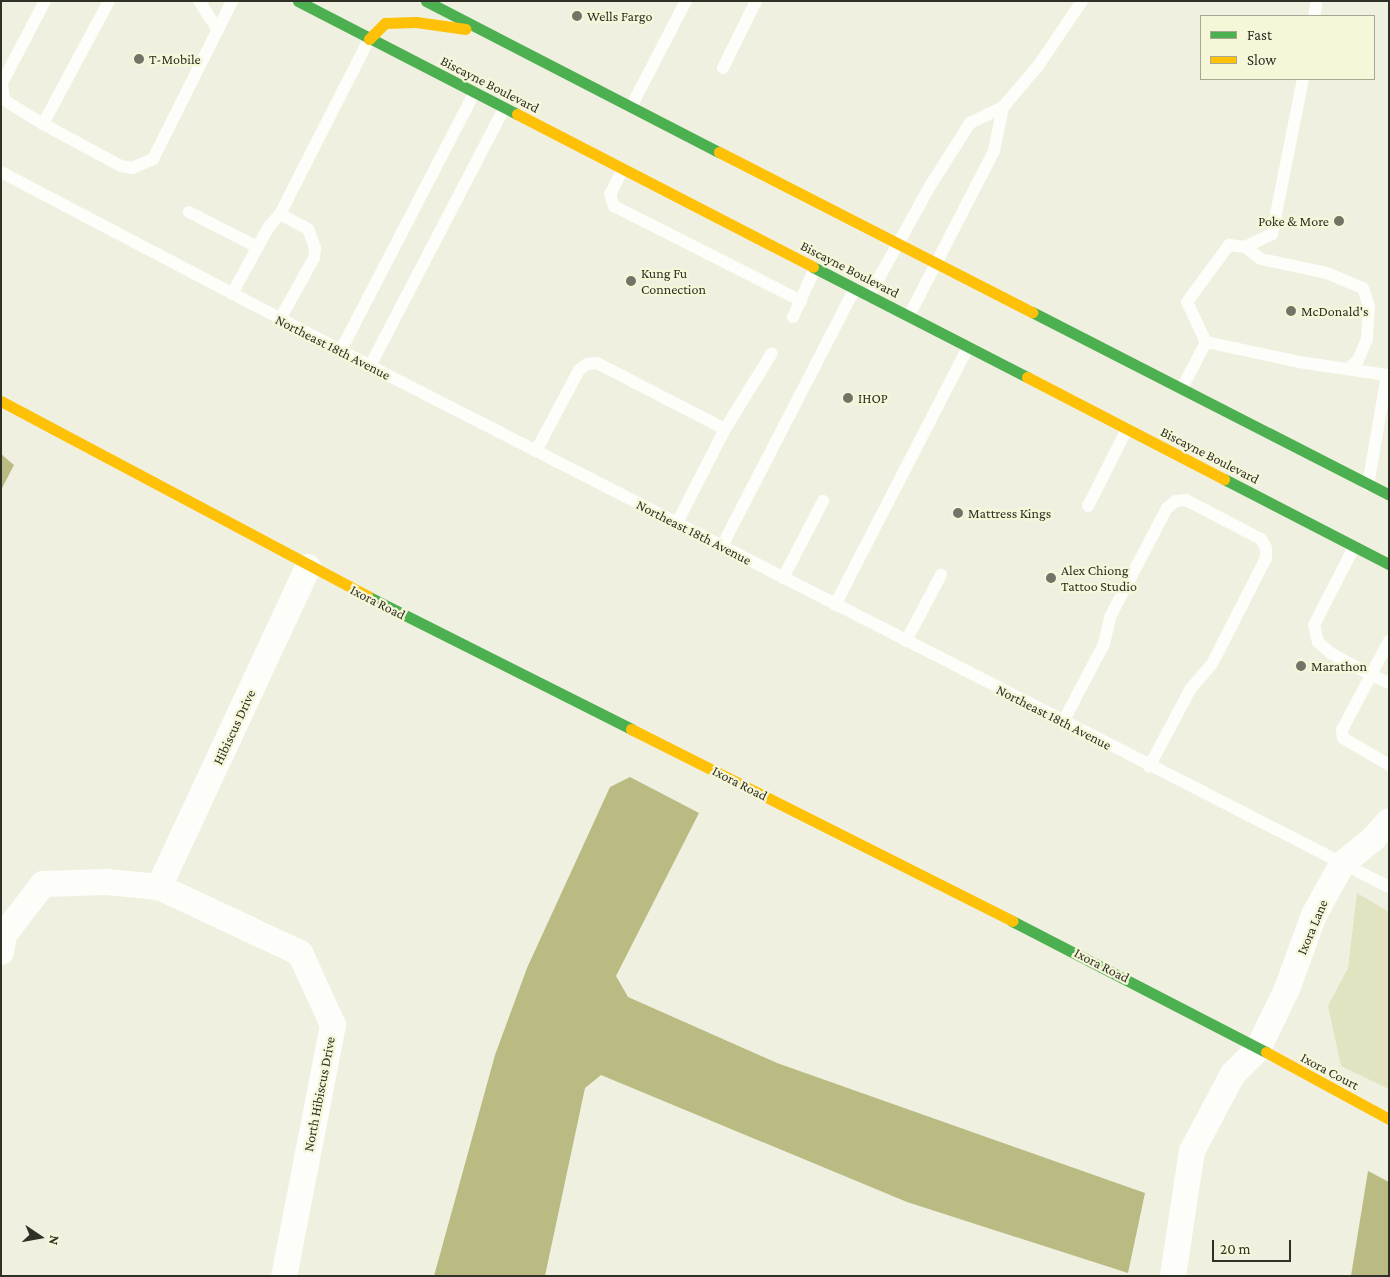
<!DOCTYPE html>
<html>
<head>
<meta charset="utf-8">
<style>
  body { margin:0 }
  #map { position:relative; width:1390px; height:1277px; overflow:hidden; background:#f0f0e0; font-family:"Crimson Pro",serif }
  div>[style] { position:absolute }
  .green>* { inset:0; background:#e2e3c1 }
  .water>* { inset:0; background:#baba83 }
  .lane>* { height:12px; margin:-6px; padding:0 6px; transform-origin:6px; border-radius:6px; background:#fdfdfa }
  .street>* { height:26px; margin:-13px; padding:0 13px; transform-origin:13px; border-radius:13px; background:#fdfdfa }
  .fast>* { height:11px; margin:-5.5px; padding:0 5.5px; transform-origin:5.5px; border-radius:5.5px; background:#4caf50 }
  .slow>* { height:11px; margin:-5.5px; padding:0 5.5px; transform-origin:5.5px; border-radius:5.5px; background:#ffc107 }
  .dots>* { width:14px; height:14px; translate:-50% -50%; box-sizing:border-box; border:2px solid #f6f7d9; border-radius:50% }
  span { translate:-50% -50%; white-space:nowrap; text-align:center; line-height:1.15; -webkit-text-stroke:4.5px #f6f7d9; paint-order:stroke }
  .poi-label { font-size:14px; color:#303126 }
  .left { translate:0 -50%; text-align:left }
  .right { translate:-100% -50%; text-align:right }
  .street-label { font-size:14px; color:#303126 }
  .frame { position:absolute; inset:0; border:2px solid #303126; pointer-events:none }
  .legend { position:absolute; left:1200px; top:15px; width:175px; height:65px; box-sizing:border-box; background:#f6f7d9; border:1px solid #a7a891; margin:0; padding:6px 9px; list-style:none; font-size:15px; color:#303126 }
  .legend li { display:flex; align-items:center; gap:10px; height:25px }
  .legend b { width:25px; border:1px solid #a7a891 }
  .north { position:absolute; left:15px; top:1212px; width:50px; height:50px; -webkit-text-stroke:4px #f6f7d9; paint-order:stroke; rotate:102deg; font-size:14px; font-weight:700; line-height:20px; text-align:center; color:#303126 }
  .north::after { content:''; display:block; margin:auto; width:18px; height:22px; background:#303126; clip-path:polygon(50% 0,100% 100%,50% 72%,0 100%) }
  .scale { position:absolute; left:1212px; top:1240px; width:79px; height:22px; box-sizing:border-box; border:2px solid #303126; border-top:0; padding-left:6px; font-size:15px; line-height:18px; white-space:nowrap; color:#303126; -webkit-text-stroke:4px #f6f7d9; paint-order:stroke }
</style>
</head>
<body>
<div id="map">
  <div class="green">
    <i style="clip-path:polygon(1357px 893px,1389px 912px,1389px 1089px,1341px 1066px,1328px 1006px,1348px 968px)"></i>
  </div>
  <div class="water">
    <i style="clip-path:polygon(1px 454px,14px 465px,1px 490px)"></i>
    <i style="clip-path:polygon(630px 777px,699px 813px,616px 976px,628px 997px,777px 1063px,1145px 1193px,1128px 1273px,907px 1202px,601px 1075px,585px 1088px,545px 1276px,434px 1276px,495px 1055px,527px 968px,610px 787px)"></i>
    <i style="clip-path:polygon(1368px 1171px,1389px 1182px,1389px 1276px,1351px 1276px)"></i>
  </div>
  <div class="lane">
    <i style="left:45px;top:1px;width:93px;rotate:117.7deg"></i>
    <i style="left:2px;top:83px;width:17px;rotate:83deg"></i>
    <i style="left:4px;top:100px;width:46px;rotate:31.6deg"></i>
    <i style="left:43px;top:124px;width:89px;rotate:28.3deg"></i>
    <i style="left:121px;top:166px;width:11px;rotate:10deg"></i>
    <i style="left:132px;top:168px;width:23px;rotate:-23deg"></i>
    <i style="left:153px;top:159px;width:177px;rotate:-63.4deg"></i>
    <i style="left:199px;top:1px;width:35px;rotate:57deg"></i>
    <i style="left:1314px;top:16px;width:15px;rotate:-79deg"></i>
    <i style="left:723px;top:68px;width:75px;rotate:-63.8deg"></i>
    <i style="left:632px;top:105px;width:117px;rotate:-62.6deg"></i>
    <i style="left:1003px;top:107px;width:54px;rotate:-49.5deg"></i>
    <i style="left:1038px;top:66px;width:78px;rotate:-55.9deg"></i>
    <i style="left:43px;top:124px;width:140px;rotate:-61.8deg"></i>
    <i style="left:623px;top:169px;width:28px;rotate:117deg"></i>
    <i style="left:610px;top:194px;width:13px;rotate:72deg"></i>
    <i style="left:614px;top:206px;width:210px;rotate:26.9deg"></i>
    <i style="left:1px;top:172px;width:417px;rotate:27.7deg"></i>
    <i style="left:370px;top:366px;width:1144px;rotate:27.08deg"></i>
    <i style="left:189px;top:212px;width:76px;rotate:27.2deg"></i>
    <i style="left:1245px;top:247px;width:20px;rotate:37deg"></i>
    <i style="left:1261px;top:259px;width:67px;rotate:12deg"></i>
    <i style="left:1327px;top:273px;width:39px;rotate:23deg"></i>
    <i style="left:1363px;top:288px;width:20px;rotate:72deg"></i>
    <i style="left:1369px;top:307px;width:32px;rotate:94deg"></i>
    <i style="left:1367px;top:339px;width:23px;rotate:113deg"></i>
    <i style="left:1358px;top:360px;width:13px;rotate:138deg"></i>
    <i style="left:232px;top:294px;width:75px;rotate:-61.4deg"></i>
    <i style="left:268px;top:228px;width:18px;rotate:-49deg"></i>
    <i style="left:869px;top:296px;width:126px;rotate:-61deg"></i>
    <i style="left:930px;top:186px;width:75px;rotate:-57.6deg"></i>
    <i style="left:970px;top:123px;width:37px;rotate:-26deg"></i>
    <i style="left:1003px;top:107px;width:45px;rotate:101.6deg"></i>
    <i style="left:994px;top:151px;width:186px;rotate:117.3deg"></i>
    <i style="left:793px;top:317px;width:54px;rotate:-65.8deg"></i>
    <i style="left:280px;top:319px;width:70px;rotate:-60.9deg"></i>
    <i style="left:314px;top:258px;width:10px;rotate:-84deg"></i>
    <i style="left:315px;top:248px;width:20px;rotate:-110deg"></i>
    <i style="left:308px;top:229px;width:32px;rotate:-152deg"></i>
    <i style="left:280px;top:214px;width:196px;rotate:-63deg"></i>
    <i style="left:1206px;top:342px;width:44px;rotate:-115.4deg"></i>
    <i style="left:1187px;top:302px;width:71px;rotate:-53.6deg"></i>
    <i style="left:1229px;top:245px;width:16px;rotate:7deg"></i>
    <i style="left:1245px;top:247px;width:30px;rotate:-26deg"></i>
    <i style="left:1272px;top:234px;width:158px;rotate:-78.7deg"></i>
    <i style="left:1206px;top:342px;width:95px;rotate:12.1deg"></i>
    <i style="left:1299px;top:362px;width:89px;rotate:8.4deg"></i>
    <i style="left:1387px;top:375px;width:112px;rotate:99.8deg"></i>
    <i style="left:341px;top:350px;width:289px;rotate:-62.6deg"></i>
    <i style="left:370px;top:366px;width:290px;rotate:-62.5deg"></i>
    <i style="left:1182px;top:388px;width:52px;rotate:-62.4deg"></i>
    <i style="left:725px;top:429px;width:89px;rotate:-58.3deg"></i>
    <i style="left:536px;top:451px;width:92px;rotate:-62deg"></i>
    <i style="left:579px;top:370px;width:10px;rotate:-37deg"></i>
    <i style="left:587px;top:364px;width:10px;rotate:-6deg"></i>
    <i style="left:597px;top:363px;width:144px;rotate:27.3deg"></i>
    <i style="left:725px;top:429px;width:106px;rotate:117.1deg"></i>
    <i style="left:1088px;top:506px;width:86px;rotate:-63.1deg"></i>
    <i style="left:722px;top:546px;width:290px;rotate:-62.7deg"></i>
    <i style="left:1354px;top:547px;width:88px;rotate:117.1deg"></i>
    <i style="left:1314px;top:625px;width:17px;rotate:77deg"></i>
    <i style="left:1318px;top:642px;width:18px;rotate:41deg"></i>
    <i style="left:1332px;top:654px;width:44px;rotate:28.3deg"></i>
    <i style="left:1371px;top:675px;width:62px;rotate:117.8deg"></i>
    <i style="left:1342px;top:730px;width:8px;rotate:83deg"></i>
    <i style="left:1343px;top:738px;width:53px;rotate:30.4deg"></i>
    <i style="left:783px;top:578px;width:87px;rotate:-62.5deg"></i>
    <i style="left:835px;top:605px;width:290px;rotate:-62.7deg"></i>
    <i style="left:906px;top:641px;width:75px;rotate:-62.1deg"></i>
    <i style="left:1389px;top:641px;width:38px;rotate:118deg"></i>
    <i style="left:1371px;top:675px;width:20px;rotate:24deg"></i>
    <i style="left:1063px;top:722px;width:88px;rotate:-62.3deg"></i>
    <i style="left:1104px;top:644px;width:28px;rotate:-77deg"></i>
    <i style="left:1110px;top:617px;width:123px;rotate:-62.4deg"></i>
    <i style="left:1167px;top:508px;width:11px;rotate:-38deg"></i>
    <i style="left:1176px;top:501px;width:10px;rotate:-6deg"></i>
    <i style="left:1186px;top:500px;width:85px;rotate:27.5deg"></i>
    <i style="left:1261px;top:539px;width:10px;rotate:61deg"></i>
    <i style="left:1266px;top:548px;width:10px;rotate:90deg"></i>
    <i style="left:1266px;top:558px;width:119px;rotate:117deg"></i>
    <i style="left:1212px;top:664px;width:32px;rotate:131deg"></i>
    <i style="left:1191px;top:688px;width:89px;rotate:118deg"></i>
  </div>
  <div class="street">
    <i style="left:159px;top:887px;width:353px;rotate:-65deg"></i>
    <i style="left:1px;top:952px;width:17px;rotate:-80deg"></i>
    <i style="left:4px;top:935px;width:64px;rotate:-52.6deg"></i>
    <i style="left:43px;top:884px;width:64px;rotate:-1.8deg"></i>
    <i style="left:107px;top:882px;width:52px;rotate:5.5deg"></i>
    <i style="left:159px;top:887px;width:156px;rotate:25.1deg"></i>
    <i style="left:300px;top:953px;width:79px;rotate:65.4deg"></i>
    <i style="left:333px;top:1025px;width:256px;rotate:101deg"></i>
    <i style="left:1173px;top:1276px;width:126px;rotate:-81.4deg"></i>
    <i style="left:1192px;top:1151px;width:87px;rotate:-62deg"></i>
    <i style="left:1233px;top:1074px;width:35px;rotate:-45deg"></i>
    <i style="left:1258px;top:1049px;width:67px;rotate:-64.2deg"></i>
    <i style="left:1287px;top:989px;width:79px;rotate:-70deg"></i>
    <i style="left:1314px;top:915px;width:58px;rotate:-61.2deg"></i>
    <i style="left:1342px;top:864px;width:40px;rotate:-39deg"></i>
    <i style="left:1373px;top:839px;width:24px;rotate:-48deg"></i>
  </div>
  <div class="fast">
    <i style="left:298px;top:1px;width:246px;rotate:27.3deg"></i>
    <i style="left:426px;top:1px;width:330px;rotate:27.3deg"></i>
    <i style="left:813px;top:267px;width:241px;rotate:27.2deg"></i>
    <i style="left:1032px;top:312px;width:401px;rotate:27.1deg"></i>
    <i style="left:1224px;top:479px;width:186px;rotate:27.3deg"></i>
    <i style="left:367px;top:596px;width:296px;rotate:26.7deg"></i>
    <i style="left:1012px;top:921px;width:286px;rotate:27.3deg"></i>
  </div>
  <div class="slow">
    <i style="left:369px;top:39px;width:23px;rotate:-45deg"></i>
    <i style="left:385px;top:23px;width:31px;rotate:-2deg"></i>
    <i style="left:416px;top:22px;width:50px;rotate:8deg"></i>
    <i style="left:517px;top:114px;width:333px;rotate:27.3deg"></i>
    <i style="left:719px;top:152px;width:352px;rotate:27.1deg"></i>
    <i style="left:1027px;top:377px;width:222px;rotate:27.4deg"></i>
    <i style="left:1px;top:401px;width:415px;rotate:28deg"></i>
    <i style="left:631px;top:729px;width:427px;rotate:26.7deg"></i>
    <i style="left:1266px;top:1052px;width:140px;rotate:28.6deg"></i>
  </div>
  <div class="dots">
    <i style="left:577px;top:16px;background:#737467"></i>
    <i style="left:139px;top:59px;background:#737467"></i>
    <i style="left:1339px;top:221px;background:#737467"></i>
    <i style="left:631px;top:281px;background:#737467"></i>
    <i style="left:1291px;top:311px;background:#737467"></i>
    <i style="left:848px;top:398px;background:#737467"></i>
    <i style="left:958px;top:513px;background:#737467"></i>
    <i style="left:1051px;top:578px;background:#737467"></i>
    <i style="left:1301px;top:666px;background:#737467"></i>
  </div>
  <div class="poi-label">
    <span class="left" style="left:587px;top:16px">Wells Fargo</span>
    <span class="left" style="left:149px;top:59px">T-Mobile</span>
    <span class="right" style="left:1329px;top:221px">Poke &amp; More</span>
    <span class="left" style="left:641px;top:281px">Kung Fu<br>Connection</span>
    <span class="left" style="left:1301px;top:311px">McDonald's</span>
    <span class="left" style="left:858px;top:398px">IHOP</span>
    <span class="left" style="left:968px;top:513px">Mattress Kings</span>
    <span class="left" style="left:1061px;top:578px">Alex Chiong<br>Tattoo Studio</span>
    <span class="left" style="left:1311px;top:666px">Marathon</span>
  </div>
  <div class="street-label">
    <span style="left:490px;top:84px;rotate:27deg">Biscayne Boulevard</span>
    <span style="left:850px;top:269px;rotate:27deg">Biscayne Boulevard</span>
    <span style="left:333px;top:347px;rotate:27deg">Northeast 18th Avenue</span>
    <span style="left:1210px;top:455px;rotate:27deg">Biscayne Boulevard</span>
    <span style="left:694px;top:532px;rotate:27deg">Northeast 18th Avenue</span>
    <span style="left:378px;top:602px;rotate:27deg">Ixora Road</span>
    <span style="left:1054px;top:717px;rotate:27deg">Northeast 18th Avenue</span>
    <span style="left:234px;top:727px;rotate:-65deg">Hibiscus Drive</span>
    <span style="left:740px;top:783px;rotate:27deg">Ixora Road</span>
    <span style="left:1312px;top:927px;rotate:-67deg">Ixora Lane</span>
    <span style="left:1102px;top:965px;rotate:27deg">Ixora Road</span>
    <span style="left:1330px;top:1071px;rotate:28deg">Ixora Court</span>
    <span style="left:319px;top:1094px;rotate:-79deg">North Hibiscus Drive</span>
  </div>
  <div class="frame"></div>
  <ul class="legend">
  <li><b style="height:6px;background:#4caf50"></b>Fast</li>
  <li><b style="height:6px;background:#ffc107"></b>Slow</li>
  </ul>
  <div class="north">N</div>
  <div class="scale">20 m</div>
</div>
</body>
</html>
